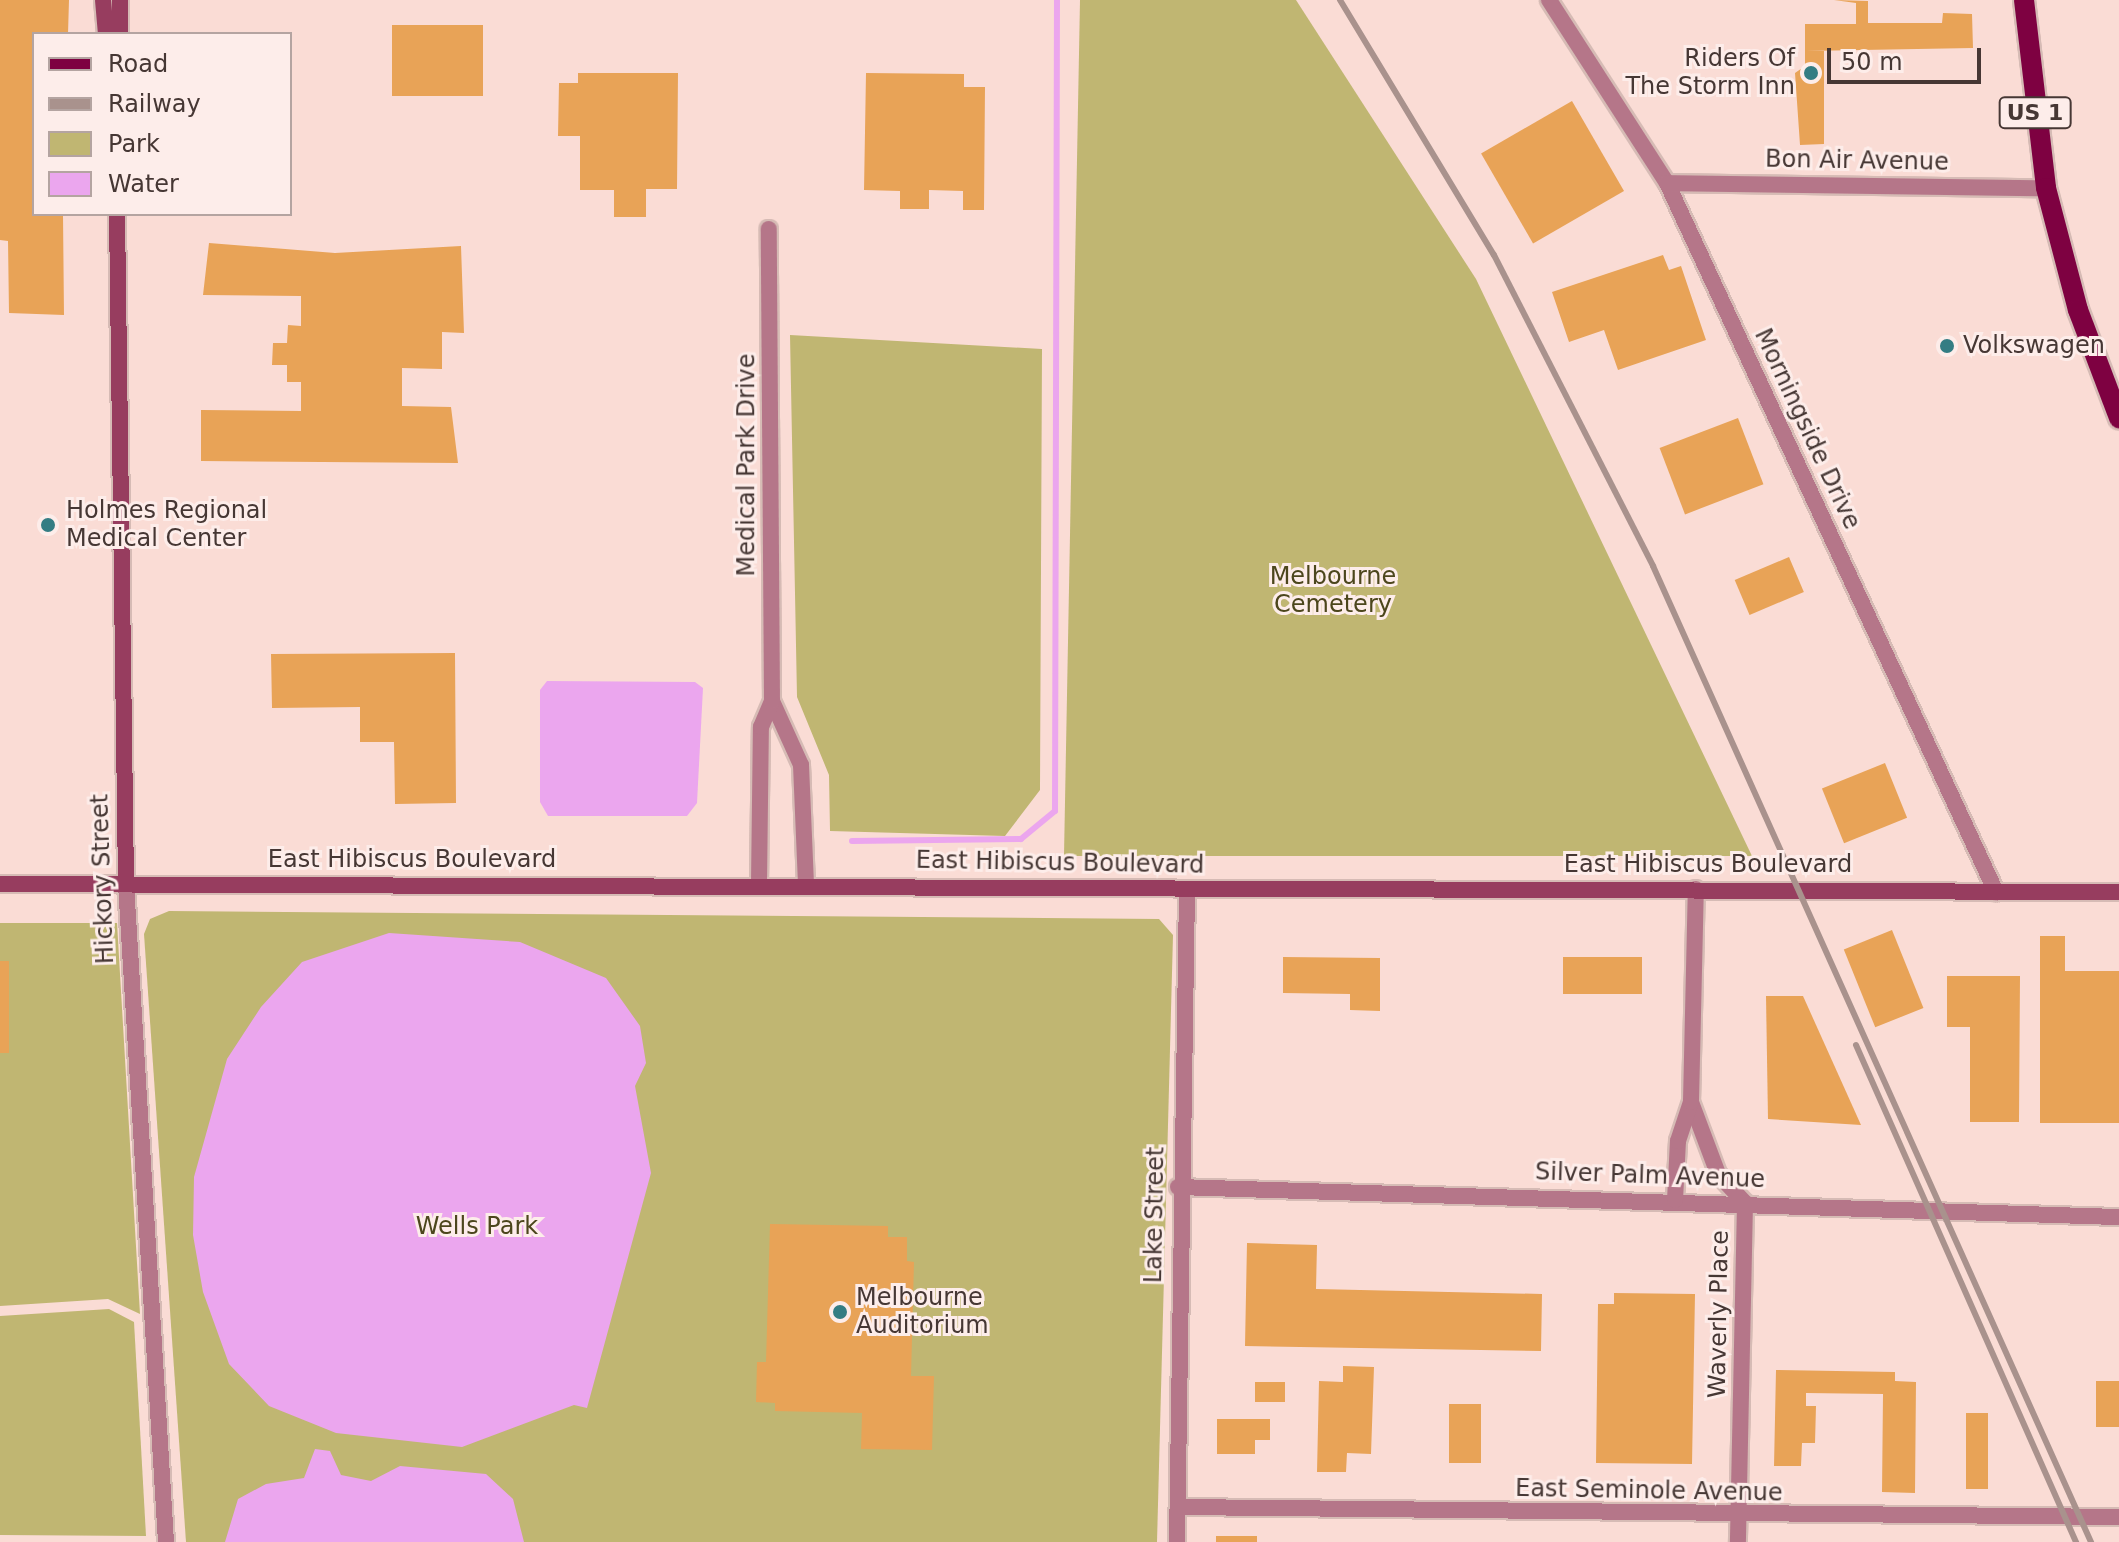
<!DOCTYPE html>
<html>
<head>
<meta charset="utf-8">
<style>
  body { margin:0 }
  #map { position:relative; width:2119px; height:1542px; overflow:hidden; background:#fadcd5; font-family:"DejaVu Sans",sans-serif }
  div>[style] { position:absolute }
  .green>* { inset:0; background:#c0b672 }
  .water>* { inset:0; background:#eba6ee }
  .stream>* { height:6px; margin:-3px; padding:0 3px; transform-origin:3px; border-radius:3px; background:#eba6ee }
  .building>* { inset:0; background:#e8a357; transform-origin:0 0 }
  .roads { filter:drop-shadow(2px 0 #d6bbb5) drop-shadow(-2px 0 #d6bbb5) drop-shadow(0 2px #d6bbb5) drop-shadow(0 -2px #d6bbb5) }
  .street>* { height:16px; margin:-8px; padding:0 8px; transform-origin:8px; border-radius:8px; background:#b57689 }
  .secondary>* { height:16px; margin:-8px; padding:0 8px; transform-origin:8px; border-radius:8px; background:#973d5f }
  .primary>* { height:20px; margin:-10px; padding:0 10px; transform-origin:10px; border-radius:10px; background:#7e0141 }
  .rail>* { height:6px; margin:-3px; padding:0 3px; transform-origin:3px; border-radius:3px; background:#a9928d }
  .dots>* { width:22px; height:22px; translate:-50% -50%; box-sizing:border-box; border:4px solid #fdedea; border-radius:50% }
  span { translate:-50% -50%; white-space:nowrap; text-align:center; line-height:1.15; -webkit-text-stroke:6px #fdedea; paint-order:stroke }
  .shield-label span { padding:2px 6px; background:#fdedea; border:2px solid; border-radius:6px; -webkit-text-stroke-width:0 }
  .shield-label { font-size:22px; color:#463734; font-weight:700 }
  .poi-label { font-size:24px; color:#463734 }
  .right { translate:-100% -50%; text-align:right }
  .left { translate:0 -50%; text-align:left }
  .street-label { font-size:24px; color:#463734 }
  .park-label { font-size:24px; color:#4c461c }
  .legend { position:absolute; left:32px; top:32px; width:260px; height:184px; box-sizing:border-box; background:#fdedea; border:2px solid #b4a4a1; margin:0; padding:10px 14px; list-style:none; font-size:24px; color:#463734 }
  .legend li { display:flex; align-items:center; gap:16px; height:40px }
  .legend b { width:40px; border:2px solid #b4a4a1 }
  .scale { position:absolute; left:1827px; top:48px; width:154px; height:36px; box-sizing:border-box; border:4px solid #463734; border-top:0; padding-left:10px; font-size:24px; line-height:28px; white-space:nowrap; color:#463734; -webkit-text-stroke:6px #fdedea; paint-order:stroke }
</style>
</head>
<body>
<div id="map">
  <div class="green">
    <i style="clip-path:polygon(1080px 0,1296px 0,1476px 279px,1752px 856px,1064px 856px)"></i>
    <i style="clip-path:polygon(790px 335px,1042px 349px,1040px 790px,1005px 836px,830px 831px,829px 775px,797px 697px)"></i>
    <i style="clip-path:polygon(169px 911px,1159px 919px,1173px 935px,1157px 1542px,186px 1542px,144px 934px,150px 919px)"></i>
    <i style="clip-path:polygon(0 923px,117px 923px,140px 1314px,108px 1299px,0 1306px)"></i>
    <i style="clip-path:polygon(109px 1309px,134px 1322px,146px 1536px,0 1535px,0 1316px)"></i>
  </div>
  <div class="water">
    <i style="clip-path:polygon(547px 681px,695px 682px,703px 688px,697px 803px,687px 816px,548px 816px,540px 802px,540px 690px)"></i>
    <i style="clip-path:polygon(389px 933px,520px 942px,606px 978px,640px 1026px,646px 1063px,635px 1086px,651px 1173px,587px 1408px,574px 1405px,462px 1447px,336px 1433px,269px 1406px,229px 1364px,203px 1292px,193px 1235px,194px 1177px,227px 1059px,261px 1007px,302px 962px)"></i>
    <i style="clip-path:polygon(315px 1449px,330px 1451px,341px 1475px,371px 1481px,400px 1466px,486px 1474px,513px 1499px,524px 1542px,225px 1542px,238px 1499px,266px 1484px,304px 1478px)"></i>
  </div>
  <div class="stream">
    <i style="left:852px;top:841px;width:169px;rotate:-0.7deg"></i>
    <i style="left:1021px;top:839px;width:44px;rotate:-39.5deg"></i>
    <i style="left:1055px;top:811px;width:811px;rotate:-89.86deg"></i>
  </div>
  <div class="building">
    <i style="clip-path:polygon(0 0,69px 0,68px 34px,34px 34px,34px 214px,63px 214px,64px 315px,9px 313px,8px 241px,0 240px)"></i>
    <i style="clip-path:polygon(1834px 0,1868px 1px,1868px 23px,1942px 23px,1943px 13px,1972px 14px,1973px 48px,1806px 51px,1824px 51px,1824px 144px,1800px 145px,1795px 73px,1805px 66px,1805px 24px,1856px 24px,1856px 3px)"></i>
    <i style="left:392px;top:25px;width:91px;height:71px"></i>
    <i style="clip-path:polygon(578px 73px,678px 73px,677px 189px,646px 189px,646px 217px,614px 217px,614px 190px,580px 190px,580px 136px,558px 136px,559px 83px,578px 83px)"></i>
    <i style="clip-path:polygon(866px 73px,964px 74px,964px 87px,985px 87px,984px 210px,963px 210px,963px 191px,929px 190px,929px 209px,900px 209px,900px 191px,864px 190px)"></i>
    <i style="left:1572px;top:101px;width:104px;height:105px;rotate:60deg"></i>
    <i style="clip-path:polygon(209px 243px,335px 253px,461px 246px,464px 333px,442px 332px,442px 369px,402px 368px,402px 406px,451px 407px,458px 463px,201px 461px,201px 410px,301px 411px,301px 382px,287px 382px,287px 365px,272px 365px,273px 343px,287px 343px,288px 325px,301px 326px,301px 296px,203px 295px)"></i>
    <i style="clip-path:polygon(1663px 255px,1669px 270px,1681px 266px,1706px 340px,1618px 370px,1604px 330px,1569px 342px,1552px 292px)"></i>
    <i style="left:1738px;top:418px;width:71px;height:84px;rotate:69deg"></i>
    <i style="left:1789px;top:557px;width:38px;height:59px;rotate:67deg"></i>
    <i style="clip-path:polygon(455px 653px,456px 803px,395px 804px,394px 742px,360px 742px,360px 707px,272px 708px,271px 654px)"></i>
    <i style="left:1885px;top:763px;width:59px;height:68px;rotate:68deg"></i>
    <i style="left:1892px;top:930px;width:84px;height:52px;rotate:68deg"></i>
    <i style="clip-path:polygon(2040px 936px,2065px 936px,2065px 971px,2119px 971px,2119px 1123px,2040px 1123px)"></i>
    <i style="clip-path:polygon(1283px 957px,1380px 958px,1380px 1011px,1350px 1010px,1350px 994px,1283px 993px)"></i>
    <i style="left:1563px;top:957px;width:79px;height:37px"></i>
    <i style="left:0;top:961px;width:9px;height:92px"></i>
    <i style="clip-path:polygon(1947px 976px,2020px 976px,2019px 1122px,1970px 1122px,1970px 1027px,1947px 1027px)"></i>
    <i style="clip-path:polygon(1766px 996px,1803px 996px,1861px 1125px,1768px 1119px)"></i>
    <i style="clip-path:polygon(770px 1224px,888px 1226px,888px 1237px,907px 1237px,907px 1261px,914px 1262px,911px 1376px,934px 1376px,932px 1450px,861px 1449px,862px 1413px,775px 1411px,775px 1403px,756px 1402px,757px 1362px,766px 1362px)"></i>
    <i style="clip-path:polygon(1247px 1243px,1317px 1245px,1316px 1289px,1542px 1294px,1541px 1351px,1245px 1346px)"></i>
    <i style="clip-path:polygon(1614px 1293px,1695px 1294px,1692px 1464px,1596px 1463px,1598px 1304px,1614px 1304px)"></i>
    <i style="clip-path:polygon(1343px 1366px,1374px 1367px,1371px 1454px,1347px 1453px,1346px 1472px,1317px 1472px,1319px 1381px,1343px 1382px)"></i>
    <i style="clip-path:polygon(1776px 1370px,1895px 1372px,1895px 1381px,1916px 1382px,1915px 1493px,1882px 1492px,1883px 1394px,1806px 1393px,1806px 1406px,1816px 1406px,1815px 1443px,1802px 1443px,1801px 1466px,1774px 1466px)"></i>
    <i style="left:2096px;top:1381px;width:23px;height:46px"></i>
    <i style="left:1255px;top:1382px;width:30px;height:20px"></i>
    <i style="left:1449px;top:1404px;width:32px;height:59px"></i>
    <i style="left:1966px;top:1413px;width:22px;height:76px"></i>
    <i style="clip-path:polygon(1217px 1419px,1270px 1419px,1270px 1440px,1255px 1440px,1255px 1454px,1217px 1454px)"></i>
    <i style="left:1216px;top:1536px;width:41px;height:6px"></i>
  </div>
  <div class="roads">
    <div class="street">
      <i style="left:1549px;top:0;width:218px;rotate:57.2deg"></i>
      <i style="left:1667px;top:183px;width:782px;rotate:65.11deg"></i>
      <i style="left:1667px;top:183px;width:379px;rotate:0.8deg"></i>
      <i style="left:772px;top:701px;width:70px;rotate:65.6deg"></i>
      <i style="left:801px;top:765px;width:119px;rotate:87.6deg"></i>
      <i style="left:759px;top:883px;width:156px;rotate:-89.3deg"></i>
      <i style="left:761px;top:727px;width:28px;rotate:-67deg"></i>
      <i style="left:772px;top:701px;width:472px;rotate:-90.4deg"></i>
      <i style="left:126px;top:884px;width:659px;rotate:86.52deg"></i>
      <i style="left:1691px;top:1102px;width:77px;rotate:69.4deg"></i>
      <i style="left:1718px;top:1174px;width:40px;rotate:47deg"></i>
      <i style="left:1745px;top:1203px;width:339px;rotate:91.2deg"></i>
      <i style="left:1178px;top:1187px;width:941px;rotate:1.83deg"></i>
      <i style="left:1675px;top:1200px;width:59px;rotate:-87.1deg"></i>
      <i style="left:1678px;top:1141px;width:41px;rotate:-71.6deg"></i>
      <i style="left:1691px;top:1102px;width:213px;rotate:-88.7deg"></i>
      <i style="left:1178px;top:1507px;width:941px;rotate:0.61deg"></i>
      <i style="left:1177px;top:1542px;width:653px;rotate:-89.12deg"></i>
    </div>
    <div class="secondary">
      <i style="left:103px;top:0;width:34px;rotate:85deg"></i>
      <i style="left:120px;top:0;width:34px;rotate:90deg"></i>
      <i style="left:117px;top:214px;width:670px;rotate:89.23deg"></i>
      <i style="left:0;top:884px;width:2119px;rotate:0.22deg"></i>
    </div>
    <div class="primary">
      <i style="left:2024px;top:0;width:189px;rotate:83.3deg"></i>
      <i style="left:2046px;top:188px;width:126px;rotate:75.3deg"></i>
      <i style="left:2078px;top:310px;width:116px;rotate:69.2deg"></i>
    </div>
  </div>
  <div class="rail">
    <i style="left:1340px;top:0;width:298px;rotate:58.9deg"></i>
    <i style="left:1494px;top:255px;width:349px;rotate:62.9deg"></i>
    <i style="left:1653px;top:566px;width:1070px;rotate:65.83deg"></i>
    <i style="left:1856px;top:1045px;width:544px;rotate:66.12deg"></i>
  </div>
  <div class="dots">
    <i style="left:1811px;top:73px;background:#347d83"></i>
    <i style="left:1947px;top:346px;background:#347d83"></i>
    <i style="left:48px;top:525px;background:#347d83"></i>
    <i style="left:840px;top:1312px;background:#347d83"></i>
  </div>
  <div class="shield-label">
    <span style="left:2035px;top:113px">US 1</span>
  </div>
  <div class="poi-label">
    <span class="right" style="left:1795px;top:73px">Riders Of<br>The Storm Inn</span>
    <span class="left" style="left:1963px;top:346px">Volkswagen</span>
    <span class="left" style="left:66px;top:525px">Holmes Regional<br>Medical Center</span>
    <span class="left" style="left:856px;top:1312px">Melbourne<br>Auditorium</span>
  </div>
  <div class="street-label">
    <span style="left:1857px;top:161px;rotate:1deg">Bon Air Avenue</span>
    <span style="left:1807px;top:429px;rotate:65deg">Morningside Drive</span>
    <span style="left:747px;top:465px;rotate:-90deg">Medical Park Drive</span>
    <span style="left:412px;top:860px">East Hibiscus Boulevard</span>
    <span style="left:1060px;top:863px;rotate:1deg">East Hibiscus Boulevard</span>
    <span style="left:1708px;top:865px">East Hibiscus Boulevard</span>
    <span style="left:103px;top:879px;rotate:-92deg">Hickory Street</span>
    <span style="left:1650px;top:1176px;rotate:2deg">Silver Palm Avenue</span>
    <span style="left:1155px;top:1215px;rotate:-89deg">Lake Street</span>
    <span style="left:1719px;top:1314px;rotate:-89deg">Waverly Place</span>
    <span style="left:1649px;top:1491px;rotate:1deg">East Seminole Avenue</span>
  </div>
  <div class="park-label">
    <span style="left:1333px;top:591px">Melbourne<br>Cemetery</span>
    <span style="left:477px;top:1227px">Wells Park</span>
  </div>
  <ul class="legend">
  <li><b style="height:10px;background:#7e0141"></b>Road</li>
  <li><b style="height:10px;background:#a9928d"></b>Railway</li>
  <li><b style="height:22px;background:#c0b672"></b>Park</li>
  <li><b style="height:22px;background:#eba6ee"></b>Water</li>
  </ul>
  <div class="scale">50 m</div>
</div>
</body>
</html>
